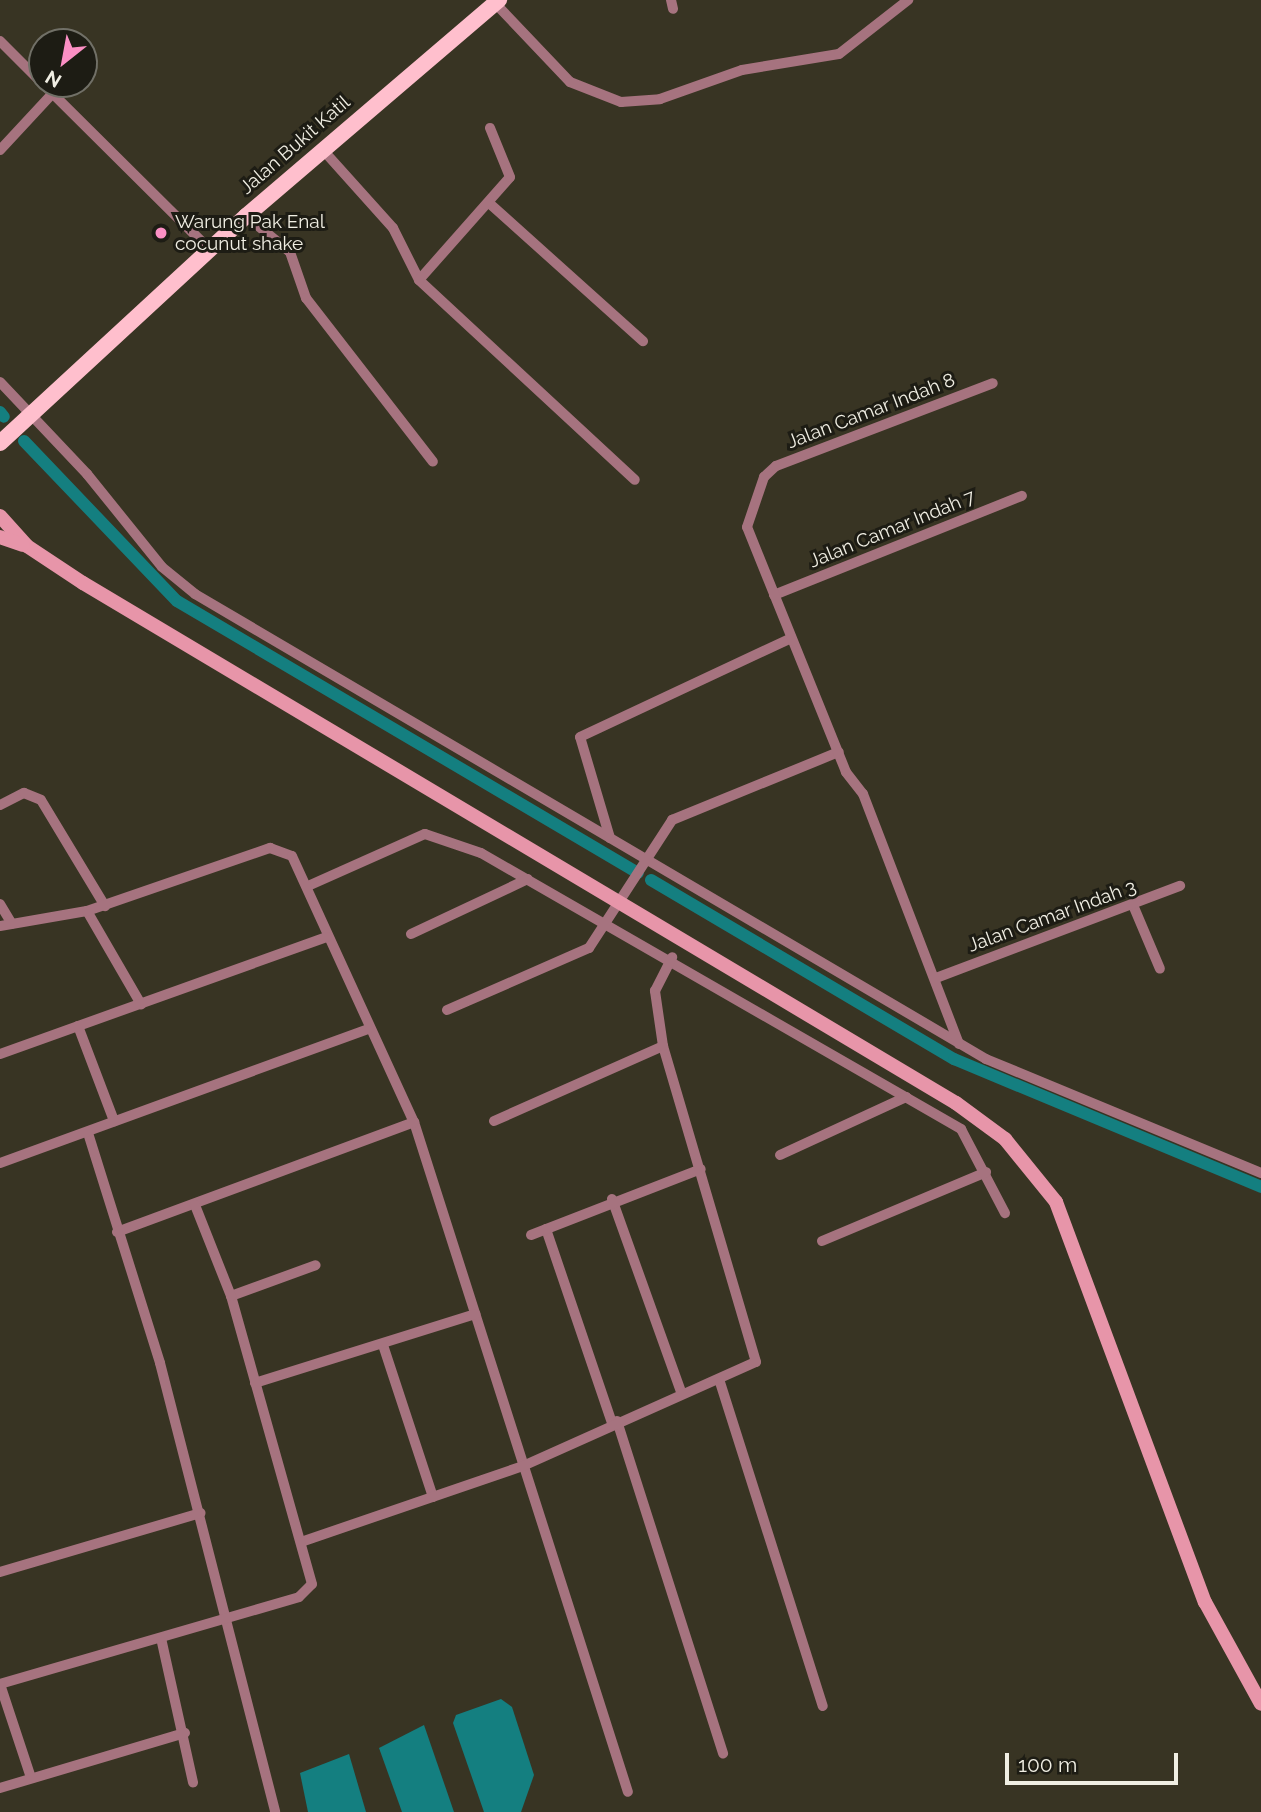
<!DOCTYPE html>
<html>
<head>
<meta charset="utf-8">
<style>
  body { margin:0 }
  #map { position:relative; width:1261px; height:1812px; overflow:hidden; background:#383423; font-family:Raleway,sans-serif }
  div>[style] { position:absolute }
  .water>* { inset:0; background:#147f80 }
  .canal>* { height:12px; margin:-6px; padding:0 6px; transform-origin:6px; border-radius:6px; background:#147f80 }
  .minor>* { height:10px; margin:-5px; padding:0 5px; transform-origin:5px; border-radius:5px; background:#a6737f }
  .secondary>* { height:14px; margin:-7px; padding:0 7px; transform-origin:7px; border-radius:7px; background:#e795a9 }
  .primary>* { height:16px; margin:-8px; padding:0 8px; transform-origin:8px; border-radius:8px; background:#ffbfcd }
  .dots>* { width:19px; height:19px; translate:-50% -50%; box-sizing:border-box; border:4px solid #1d1c14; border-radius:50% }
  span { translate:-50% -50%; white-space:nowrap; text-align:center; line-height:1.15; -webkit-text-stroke:6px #1d1c14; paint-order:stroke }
  .street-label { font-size:19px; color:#f0eee3 }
  .poi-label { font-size:19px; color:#f0eee3 }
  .left { translate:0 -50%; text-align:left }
  .north { position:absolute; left:28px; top:28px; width:70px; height:70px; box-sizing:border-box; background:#1d1c14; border:2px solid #717067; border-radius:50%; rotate:211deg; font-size:19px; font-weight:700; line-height:28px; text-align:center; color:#f0eee3 }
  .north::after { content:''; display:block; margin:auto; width:24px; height:32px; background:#fb8fc4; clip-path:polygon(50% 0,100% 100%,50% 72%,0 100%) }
  .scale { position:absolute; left:1005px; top:1753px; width:173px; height:32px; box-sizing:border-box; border:4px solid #f0eee3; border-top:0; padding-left:9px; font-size:21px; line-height:24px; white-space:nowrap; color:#f0eee3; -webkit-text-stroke:5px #1d1c14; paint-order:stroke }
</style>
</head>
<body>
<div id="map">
  <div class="water">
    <i style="clip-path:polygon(501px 1699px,512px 1707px,534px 1775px,521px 1812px,484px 1812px,453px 1723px,456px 1715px)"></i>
    <i style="clip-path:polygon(424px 1725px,454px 1812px,402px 1812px,379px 1748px)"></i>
    <i style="clip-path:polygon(349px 1754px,366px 1812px,308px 1812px,300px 1773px)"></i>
  </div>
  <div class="canal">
    <i style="left:0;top:412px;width:6px;rotate:51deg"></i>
    <i style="left:24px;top:441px;width:221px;rotate:46.3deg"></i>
    <i style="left:177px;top:601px;width:535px;rotate:30.54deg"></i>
    <i style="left:651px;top:880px;width:352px;rotate:30.6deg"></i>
    <i style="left:954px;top:1059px;width:333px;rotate:22.6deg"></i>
  </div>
  <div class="minor">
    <i style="left:671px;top:0;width:9px;rotate:77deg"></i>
    <i style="left:495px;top:3px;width:109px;rotate:46.5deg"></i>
    <i style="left:570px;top:82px;width:55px;rotate:21.4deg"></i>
    <i style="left:621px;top:102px;width:39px;rotate:-4deg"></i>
    <i style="left:660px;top:99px;width:87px;rotate:-19.5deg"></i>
    <i style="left:742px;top:70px;width:98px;rotate:-9.4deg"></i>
    <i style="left:839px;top:54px;width:88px;rotate:-38deg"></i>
    <i style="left:0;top:41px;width:59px;rotate:45deg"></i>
    <i style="left:43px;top:84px;width:234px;rotate:44.8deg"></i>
    <i style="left:0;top:150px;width:78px;rotate:-47.1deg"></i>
    <i style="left:323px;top:150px;width:105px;rotate:48.1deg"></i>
    <i style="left:393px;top:228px;width:58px;rotate:63.4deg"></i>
    <i style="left:419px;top:280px;width:294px;rotate:42.8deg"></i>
    <i style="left:489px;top:203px;width:207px;rotate:41.9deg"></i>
    <i style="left:246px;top:216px;width:57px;rotate:39.3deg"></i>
    <i style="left:290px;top:252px;width:49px;rotate:70.8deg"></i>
    <i style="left:306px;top:298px;width:207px;rotate:52.2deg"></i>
    <i style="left:419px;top:280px;width:137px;rotate:-48.5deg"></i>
    <i style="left:510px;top:177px;width:53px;rotate:-112.2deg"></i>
    <i style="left:0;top:382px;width:127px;rotate:46.6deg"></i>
    <i style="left:87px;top:474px;width:119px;rotate:51.1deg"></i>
    <i style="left:162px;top:567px;width:43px;rotate:39.3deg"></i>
    <i style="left:195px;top:594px;width:918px;rotate:30.45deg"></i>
    <i style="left:986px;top:1059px;width:298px;rotate:22.5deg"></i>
    <i style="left:774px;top:595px;width:267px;rotate:-21.8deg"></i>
    <i style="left:0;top:805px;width:27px;rotate:-27deg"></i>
    <i style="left:24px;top:793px;width:18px;rotate:22deg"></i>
    <i style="left:41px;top:800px;width:124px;rotate:58.9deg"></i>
    <i style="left:610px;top:838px;width:105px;rotate:-106.5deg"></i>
    <i style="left:580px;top:737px;width:233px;rotate:-25.1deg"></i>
    <i style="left:308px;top:886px;width:128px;rotate:-24deg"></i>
    <i style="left:425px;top:834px;width:59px;rotate:18.7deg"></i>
    <i style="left:481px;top:853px;width:554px;rotate:29.9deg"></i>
    <i style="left:961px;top:1129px;width:95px;rotate:62.4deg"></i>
    <i style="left:0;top:904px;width:23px;rotate:59deg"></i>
    <i style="left:1133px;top:905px;width:69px;rotate:67.1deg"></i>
    <i style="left:87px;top:911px;width:108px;rotate:59.9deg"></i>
    <i style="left:0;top:926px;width:88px;rotate:-9.8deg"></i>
    <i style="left:87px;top:911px;width:194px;rotate:-19deg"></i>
    <i style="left:270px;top:848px;width:23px;rotate:20deg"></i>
    <i style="left:292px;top:856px;width:293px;rotate:65.4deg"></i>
    <i style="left:414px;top:1122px;width:703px;rotate:72.29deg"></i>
    <i style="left:411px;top:934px;width:129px;rotate:-25.2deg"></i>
    <i style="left:936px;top:978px;width:261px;rotate:-20.7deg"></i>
    <i style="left:447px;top:1010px;width:155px;rotate:-23.6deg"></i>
    <i style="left:589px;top:948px;width:153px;rotate:-57deg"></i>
    <i style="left:672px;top:820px;width:180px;rotate:-22.2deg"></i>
    <i style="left:78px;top:1026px;width:102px;rotate:69.2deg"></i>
    <i style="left:959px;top:1044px;width:268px;rotate:-111deg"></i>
    <i style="left:863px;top:794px;width:28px;rotate:-128deg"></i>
    <i style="left:846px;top:772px;width:264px;rotate:-112deg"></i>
    <i style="left:747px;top:527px;width:53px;rotate:-71.2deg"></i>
    <i style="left:764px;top:477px;width:16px;rotate:-43deg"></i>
    <i style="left:776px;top:466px;width:232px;rotate:-20.9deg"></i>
    <i style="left:0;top:1054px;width:347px;rotate:-19.7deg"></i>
    <i style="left:494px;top:1121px;width:185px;rotate:-23.9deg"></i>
    <i style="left:88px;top:1133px;width:241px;rotate:72.6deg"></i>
    <i style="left:160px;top:1363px;width:463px;rotate:75.6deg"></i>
    <i style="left:780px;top:1155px;width:139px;rotate:-24.7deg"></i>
    <i style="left:0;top:1163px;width:393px;rotate:-20deg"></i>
    <i style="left:612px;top:1199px;width:205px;rotate:70.3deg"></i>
    <i style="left:546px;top:1229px;width:205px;rotate:71.2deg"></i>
    <i style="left:117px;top:1232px;width:317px;rotate:-20.3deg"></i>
    <i style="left:531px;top:1235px;width:182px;rotate:-21.2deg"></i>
    <i style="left:822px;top:1241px;width:178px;rotate:-22.8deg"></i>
    <i style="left:231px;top:1296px;width:90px;rotate:-20deg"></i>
    <i style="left:383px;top:1345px;width:160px;rotate:71.8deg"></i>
    <i style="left:719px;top:1379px;width:343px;rotate:72.4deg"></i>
    <i style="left:255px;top:1383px;width:231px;rotate:-17.4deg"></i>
    <i style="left:617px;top:1421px;width:349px;rotate:72.3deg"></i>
    <i style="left:301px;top:1542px;width:235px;rotate:-18.9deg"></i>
    <i style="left:523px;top:1466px;width:255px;rotate:-24.1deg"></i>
    <i style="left:756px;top:1362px;width:329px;rotate:-106.4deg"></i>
    <i style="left:663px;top:1046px;width:56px;rotate:-98.3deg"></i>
    <i style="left:655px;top:991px;width:38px;rotate:-63deg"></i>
    <i style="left:0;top:1572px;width:209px;rotate:-16.4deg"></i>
    <i style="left:161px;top:1638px;width:148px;rotate:77.5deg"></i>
    <i style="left:0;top:1684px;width:311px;rotate:-16.2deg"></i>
    <i style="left:299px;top:1597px;width:18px;rotate:-45deg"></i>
    <i style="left:312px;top:1584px;width:299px;rotate:-105.7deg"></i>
    <i style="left:231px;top:1296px;width:98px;rotate:-111.6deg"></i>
    <i style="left:0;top:1684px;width:99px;rotate:71.7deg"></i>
    <i style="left:0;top:1788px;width:193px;rotate:-16.6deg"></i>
  </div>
  <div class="secondary">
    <i style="left:0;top:516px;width:40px;rotate:48deg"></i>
    <i style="left:27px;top:546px;width:67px;rotate:33.5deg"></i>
    <i style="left:83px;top:583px;width:1016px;rotate:30.78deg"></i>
    <i style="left:956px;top:1103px;width:61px;rotate:36.3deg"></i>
    <i style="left:1005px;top:1139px;width:81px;rotate:51deg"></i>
    <i style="left:1056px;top:1202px;width:427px;rotate:69.6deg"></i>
    <i style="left:1205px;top:1602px;width:116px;rotate:61.2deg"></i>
    <i style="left:0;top:537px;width:24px;rotate:19deg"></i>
  </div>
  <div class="primary">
    <i style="left:0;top:443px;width:335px;rotate:-42.7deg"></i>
    <i style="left:246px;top:216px;width:333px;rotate:-40.5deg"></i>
  </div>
  <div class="dots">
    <i style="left:161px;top:233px;background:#fb8fc4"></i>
  </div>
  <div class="street-label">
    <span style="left:295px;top:145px;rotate:-41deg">Jalan Bukit Katil</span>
    <span style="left:871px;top:411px;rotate:-21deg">Jalan Camar Indah 8</span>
    <span style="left:892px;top:529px;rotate:-22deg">Jalan Camar Indah 7</span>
    <span style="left:1052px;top:916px;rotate:-20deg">Jalan Camar Indah 3</span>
  </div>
  <div class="poi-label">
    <span class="left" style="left:175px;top:233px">Warung Pak Enal<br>cocunut shake</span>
  </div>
  <div class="north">N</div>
  <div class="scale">100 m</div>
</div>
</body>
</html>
